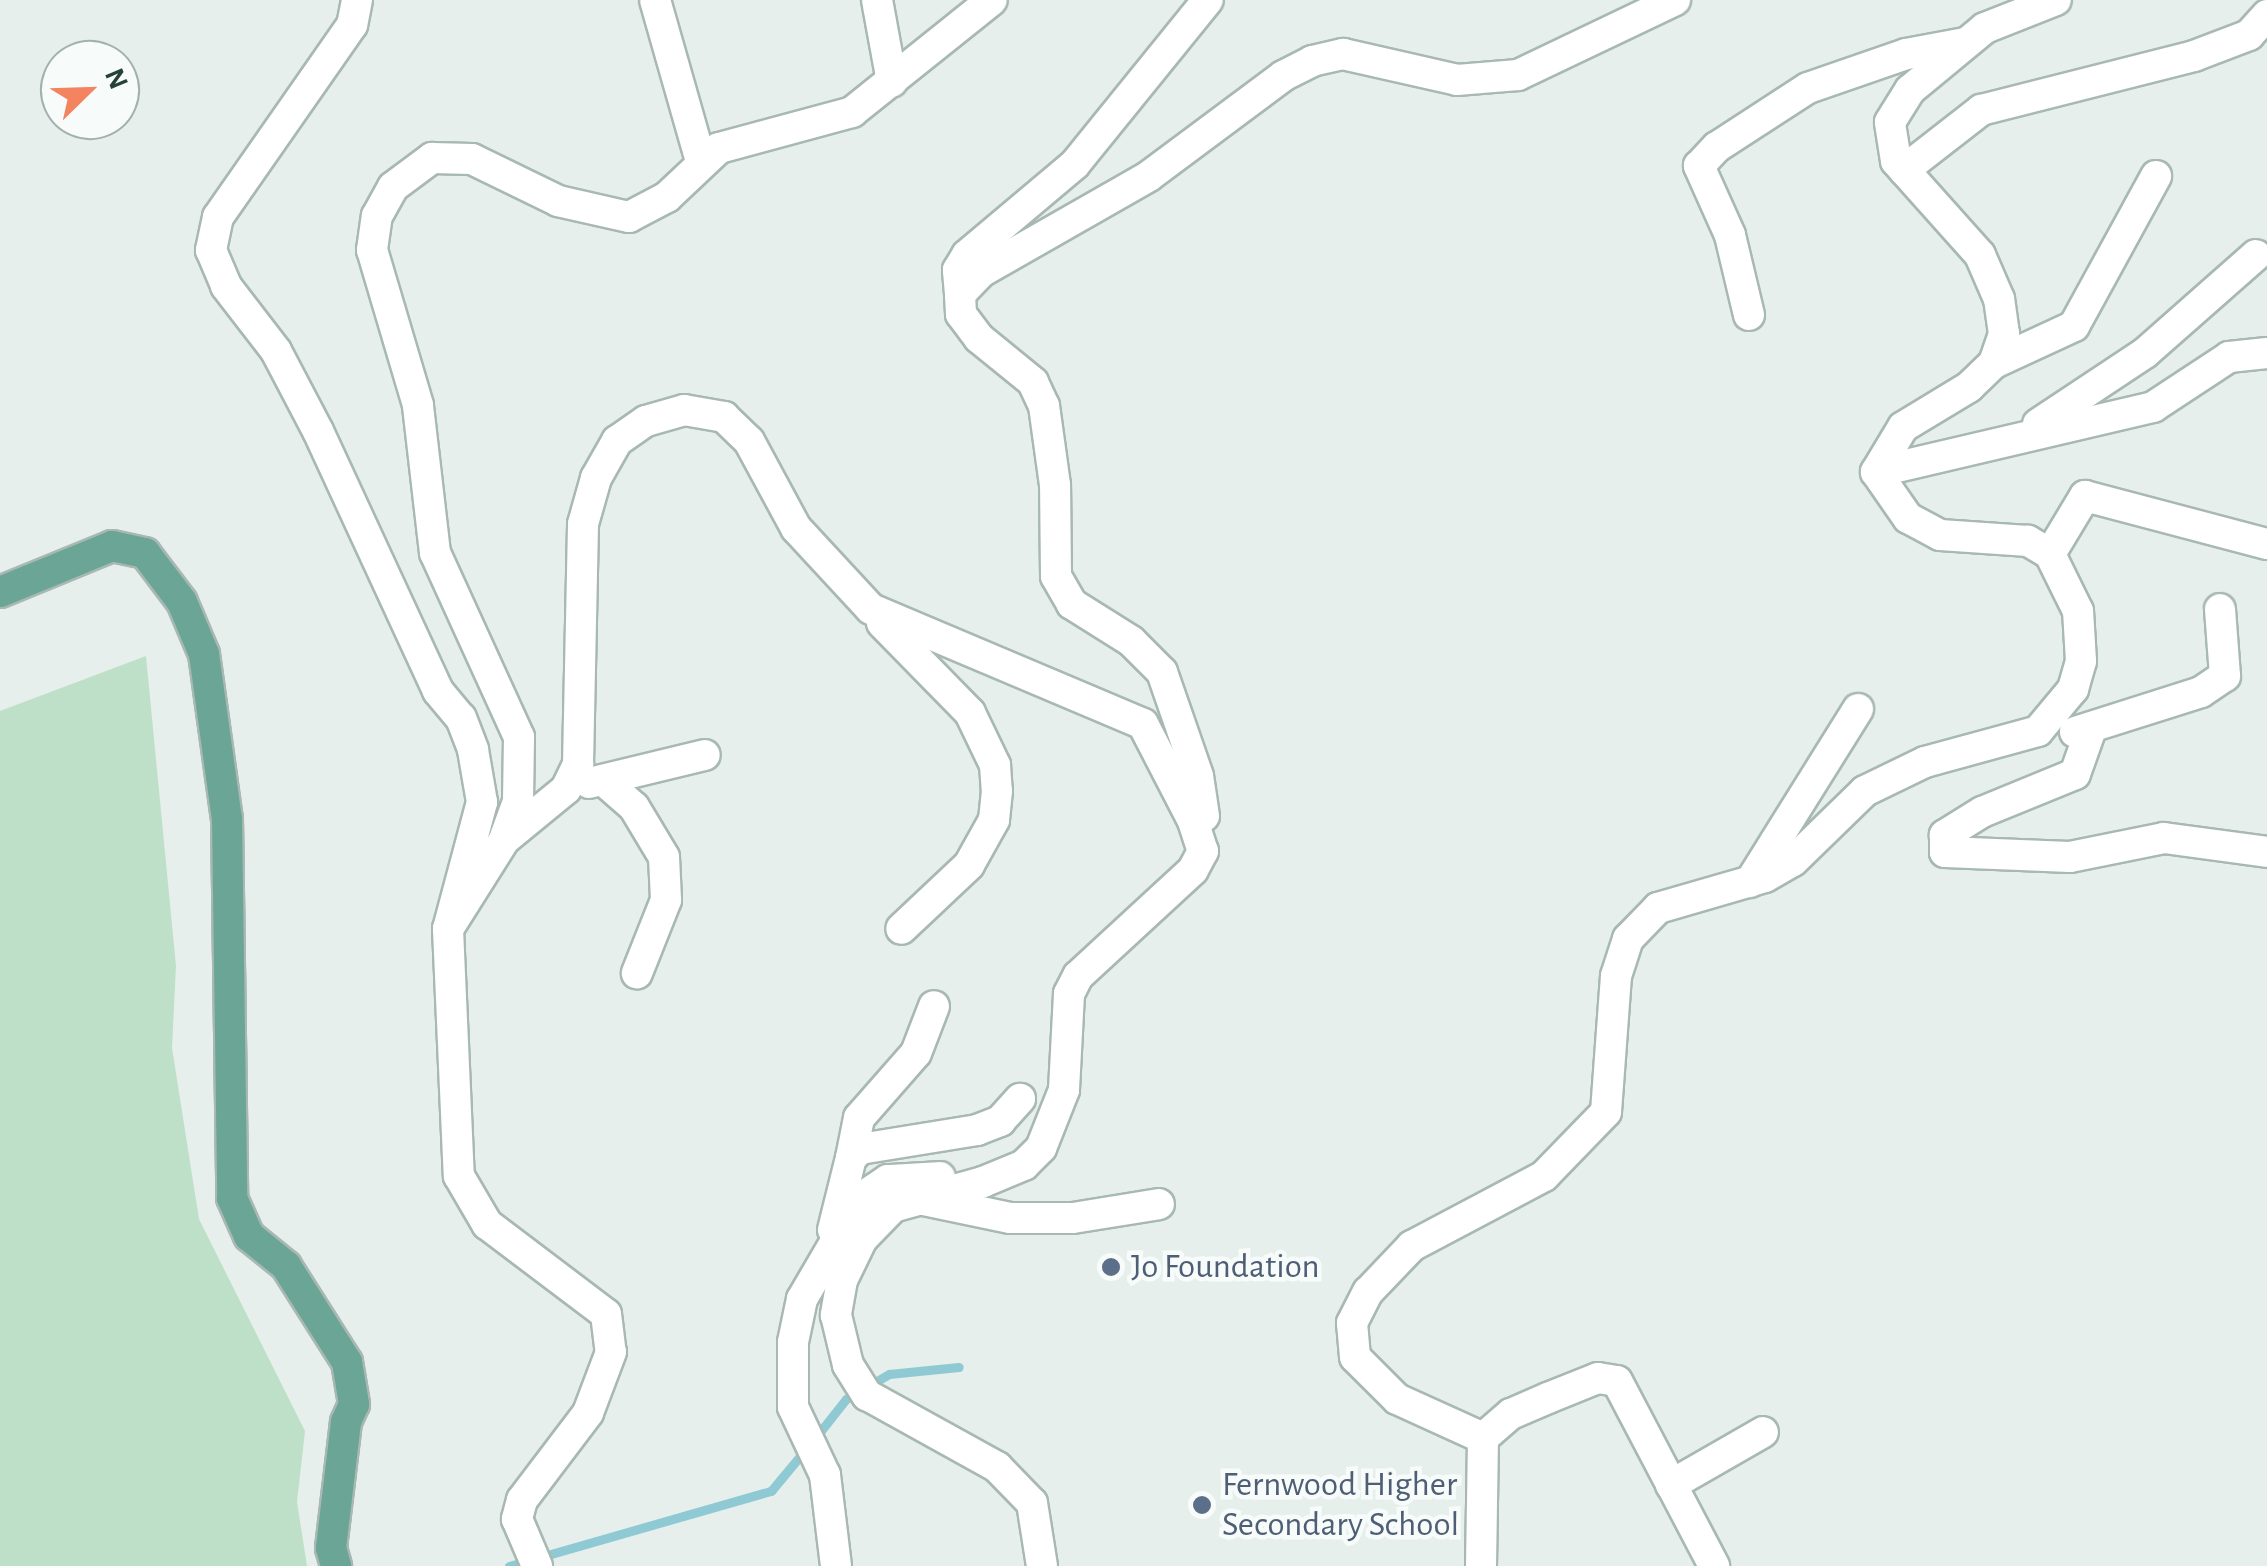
<!DOCTYPE html>
<html>
<head>
<meta charset="utf-8">
<style>
  body { margin:0 }
  #map { position:relative; width:2267px; height:1566px; overflow:hidden; background:#e6efeb; font-family:"Alegreya Sans",sans-serif }
  div>[style] { position:absolute }
  .green>* { inset:0; background:#bfe0c8 }
  .stream>* { height:9px; margin:-4.5px; padding:0 4.5px; transform-origin:4.5px; border-radius:4.5px; background:#8ec9d4 }
  .roads { filter:drop-shadow(2px 0 #a8b8b2) drop-shadow(-2px 0 #a8b8b2) drop-shadow(0 2px #a8b8b2) drop-shadow(0 -2px #a8b8b2) }
  .minor>* { height:30px; margin:-15px; padding:0 15px; transform-origin:15px; border-radius:15px; background:#fff }
  .major>* { height:30px; margin:-15px; padding:0 15px; transform-origin:15px; border-radius:15px; background:#6aa596 }
  .dots>* { width:28px; height:28px; translate:-50% -50%; box-sizing:border-box; border:5px solid #f7fbf9; border-radius:50% }
  span { translate:-50% -50%; white-space:nowrap; text-align:center; line-height:1.15; -webkit-text-stroke:9px #f7fbf9; paint-order:stroke }
  .service-label { font-size:35px; color:#4e5e75 }
  .left { translate:0 -50%; text-align:left }
  .north { position:absolute; left:40px; top:40px; width:100px; height:100px; box-sizing:border-box; background:#f7fbf9; border:2px solid #a3b1ad; border-radius:50%; rotate:67deg; font-size:28px; font-weight:700; line-height:40px; text-align:center; color:#24423a }
  .north::after { content:''; display:block; margin:auto; width:35px; height:45px; background:#f4845f; clip-path:polygon(50% 0,100% 100%,50% 72%,0 100%) }
</style>
</head>
<body>
<div id="map">
  <div class="green">
    <i style="clip-path:polygon(146px 656px,176px 966px,172px 1048px,199px 1219px,305px 1431px,297px 1502px,307px 1566px,0 1566px,0 711px)"></i>
  </div>
  <div class="stream">
    <i style="left:816px;top:1437px;width:48px;rotate:-51.7deg"></i>
    <i style="left:846px;top:1399px;width:50px;rotate:-30.2deg"></i>
    <i style="left:889px;top:1374px;width:70px;rotate:-5.7deg"></i>
    <i style="left:509px;top:1566px;width:273px;rotate:-16deg"></i>
    <i style="left:771px;top:1491px;width:55px;rotate:-50.2deg"></i>
  </div>
  <div class="roads">
    <div class="minor">
      <i style="left:357px;top:0;width:25px;rotate:101deg"></i>
      <i style="left:352px;top:25px;width:234px;rotate:124.9deg"></i>
      <i style="left:218px;top:217px;width:34px;rotate:102deg"></i>
      <i style="left:211px;top:250px;width:39px;rotate:67deg"></i>
      <i style="left:226px;top:286px;width:82px;rotate:52.4deg"></i>
      <i style="left:276px;top:351px;width:90px;rotate:62.3deg"></i>
      <i style="left:318px;top:431px;width:286px;rotate:65.2deg"></i>
      <i style="left:438px;top:691px;width:35px;rotate:50deg"></i>
      <i style="left:461px;top:718px;width:34px;rotate:69deg"></i>
      <i style="left:473px;top:750px;width:53px;rotate:80.2deg"></i>
      <i style="left:482px;top:802px;width:131px;rotate:105deg"></i>
      <i style="left:448px;top:929px;width:247px;rotate:87.5deg"></i>
      <i style="left:459px;top:1176px;width:56px;rotate:59.7deg"></i>
      <i style="left:487px;top:1224px;width:149px;rotate:37.1deg"></i>
      <i style="left:606px;top:1314px;width:38px;rotate:83deg"></i>
      <i style="left:611px;top:1352px;width:65px;rotate:110.7deg"></i>
      <i style="left:588px;top:1413px;width:109px;rotate:127.2deg"></i>
      <i style="left:522px;top:1500px;width:20px;rotate:105deg"></i>
      <i style="left:517px;top:1519px;width:51px;rotate:66.9deg"></i>
      <i style="left:655px;top:0;width:168px;rotate:74.1deg"></i>
      <i style="left:877px;top:0;width:83px;rotate:79.6deg"></i>
      <i style="left:1904px;top:170px;width:98px;rotate:-37.9deg"></i>
      <i style="left:1981px;top:110px;width:220px;rotate:-14.2deg"></i>
      <i style="left:2194px;top:56px;width:59px;rotate:-20.9deg"></i>
      <i style="left:2249px;top:35px;width:27px;rotate:-48deg"></i>
      <i style="left:960px;top:294px;width:24px;rotate:-95deg"></i>
      <i style="left:958px;top:270px;width:17px;rotate:-59deg"></i>
      <i style="left:967px;top:255px;width:141px;rotate:-40.1deg"></i>
      <i style="left:1075px;top:164px;width:211px;rotate:-51deg"></i>
      <i style="left:1749px;top:315px;width:82px;rotate:-103.4deg"></i>
      <i style="left:1730px;top:235px;width:76px;rotate:-114.2deg"></i>
      <i style="left:1699px;top:166px;width:26px;rotate:-47deg"></i>
      <i style="left:1717px;top:147px;width:108px;rotate:-33deg"></i>
      <i style="left:1808px;top:88px;width:104px;rotate:-19.1deg"></i>
      <i style="left:1906px;top:54px;width:60px;rotate:-10.6deg"></i>
      <i style="left:1994px;top:363px;width:88px;rotate:-24.8deg"></i>
      <i style="left:2074px;top:326px;width:171px;rotate:-61.3deg"></i>
      <i style="left:2038px;top:424px;width:128px;rotate:-33.6deg"></i>
      <i style="left:2145px;top:353px;width:148px;rotate:-41.4deg"></i>
      <i style="left:1876px;top:472px;width:285px;rotate:-13.2deg"></i>
      <i style="left:2153px;top:407px;width:91px;rotate:-33.3deg"></i>
      <i style="left:2229px;top:357px;width:38px;rotate:-6deg"></i>
      <i style="left:2050px;top:554px;width:68px;rotate:-58.9deg"></i>
      <i style="left:2085px;top:496px;width:188px;rotate:14.8deg"></i>
      <i style="left:882px;top:623px;width:126px;rotate:45.6deg"></i>
      <i style="left:970px;top:713px;width:58px;rotate:64.3deg"></i>
      <i style="left:995px;top:765px;width:26px;rotate:86deg"></i>
      <i style="left:997px;top:791px;width:29px;rotate:96deg"></i>
      <i style="left:994px;top:820px;width:51px;rotate:119.1deg"></i>
      <i style="left:969px;top:865px;width:93px;rotate:136.7deg"></i>
      <i style="left:2091px;top:729px;width:48px;rotate:109.6deg"></i>
      <i style="left:2075px;top:774px;width:100px;rotate:157.8deg"></i>
      <i style="left:1982px;top:812px;width:44px;rotate:148.1deg"></i>
      <i style="left:1945px;top:835px;width:17px;rotate:90deg"></i>
      <i style="left:1945px;top:852px;width:125px;rotate:2.3deg"></i>
      <i style="left:2070px;top:857px;width:96px;rotate:-11.4deg"></i>
      <i style="left:2164px;top:838px;width:104px;rotate:7.7deg"></i>
      <i style="left:2075px;top:732px;width:132px;rotate:-17.6deg"></i>
      <i style="left:2201px;top:692px;width:29px;rotate:-34deg"></i>
      <i style="left:2225px;top:676px;width:67px;rotate:-94.3deg"></i>
      <i style="left:603px;top:780px;width:41px;rotate:41.1deg"></i>
      <i style="left:634px;top:807px;width:58px;rotate:59deg"></i>
      <i style="left:664px;top:857px;width:43px;rotate:87.3deg"></i>
      <i style="left:666px;top:900px;width:79px;rotate:111.7deg"></i>
      <i style="left:589px;top:783px;width:119px;rotate:-13.6deg"></i>
      <i style="left:1204px;top:816px;width:40px;rotate:-98.5deg"></i>
      <i style="left:1198px;top:776px;width:110px;rotate:-109.1deg"></i>
      <i style="left:1162px;top:672px;width:44px;rotate:-135deg"></i>
      <i style="left:1131px;top:641px;width:70px;rotate:-147.9deg"></i>
      <i style="left:1072px;top:604px;width:32px;rotate:-120deg"></i>
      <i style="left:1056px;top:576px;width:91px;rotate:-90.6deg"></i>
      <i style="left:1055px;top:485px;width:80px;rotate:-97.9deg"></i>
      <i style="left:1044px;top:406px;width:26px;rotate:-115deg"></i>
      <i style="left:1033px;top:382px;width:70px;rotate:-140.8deg"></i>
      <i style="left:979px;top:338px;width:30px;rotate:-127deg"></i>
      <i style="left:961px;top:314px;width:20px;rotate:-93deg"></i>
      <i style="left:960px;top:294px;width:30px;rotate:-46deg"></i>
      <i style="left:981px;top:272px;width:193px;rotate:-29.7deg"></i>
      <i style="left:1149px;top:176px;width:167px;rotate:-36.7deg"></i>
      <i style="left:1283px;top:76px;width:33px;rotate:-27deg"></i>
      <i style="left:1312px;top:61px;width:32px;rotate:-13deg"></i>
      <i style="left:1343px;top:54px;width:117px;rotate:12.8deg"></i>
      <i style="left:1457px;top:80px;width:61px;rotate:-4.7deg"></i>
      <i style="left:1518px;top:75px;width:174px;rotate:-25.5deg"></i>
      <i style="left:505px;top:837px;width:38px;rotate:-70deg"></i>
      <i style="left:518px;top:801px;width:64px;rotate:-89.1deg"></i>
      <i style="left:519px;top:737px;width:202px;rotate:-114.5deg"></i>
      <i style="left:435px;top:553px;width:149px;rotate:-96.6deg"></i>
      <i style="left:418px;top:405px;width:162px;rotate:-106.5deg"></i>
      <i style="left:372px;top:250px;width:34px;rotate:-82deg"></i>
      <i style="left:377px;top:216px;width:33px;rotate:-61deg"></i>
      <i style="left:393px;top:187px;width:49px;rotate:-36.6deg"></i>
      <i style="left:432px;top:158px;width:40px;rotate:1.4deg"></i>
      <i style="left:472px;top:159px;width:96px;rotate:26deg"></i>
      <i style="left:558px;top:201px;width:73px;rotate:12.7deg"></i>
      <i style="left:629px;top:217px;width:43px;rotate:-27.8deg"></i>
      <i style="left:667px;top:197px;width:71px;rotate:-43.3deg"></i>
      <i style="left:719px;top:148px;width:138px;rotate:-15.1deg"></i>
      <i style="left:852px;top:112px;width:179px;rotate:-38.7deg"></i>
      <i style="left:1750px;top:882px;width:204px;rotate:-58deg"></i>
      <i style="left:448px;top:929px;width:105px;rotate:-57.8deg"></i>
      <i style="left:504px;top:840px;width:80px;rotate:-39.4deg"></i>
      <i style="left:566px;top:789px;width:28px;rotate:-64deg"></i>
      <i style="left:578px;top:764px;width:240px;rotate:-88.8deg"></i>
      <i style="left:583px;top:524px;width:48px;rotate:-74.2deg"></i>
      <i style="left:596px;top:478px;width:43px;rotate:-60.4deg"></i>
      <i style="left:617px;top:441px;width:35px;rotate:-35deg"></i>
      <i style="left:646px;top:421px;width:40px;rotate:-16deg"></i>
      <i style="left:684px;top:410px;width:41px;rotate:9.9deg"></i>
      <i style="left:724px;top:417px;width:35px;rotate:44deg"></i>
      <i style="left:749px;top:441px;width:99px;rotate:61.6deg"></i>
      <i style="left:796px;top:528px;width:110px;rotate:47.2deg"></i>
      <i style="left:871px;top:609px;width:295px;rotate:22.9deg"></i>
      <i style="left:1143px;top:724px;width:109px;rotate:62.7deg"></i>
      <i style="left:1193px;top:821px;width:32px;rotate:72deg"></i>
      <i style="left:1203px;top:851px;width:21px;rotate:118deg"></i>
      <i style="left:1193px;top:870px;width:156px;rotate:137.3deg"></i>
      <i style="left:1078px;top:976px;width:20px;rotate:117deg"></i>
      <i style="left:1069px;top:994px;width:96px;rotate:93deg"></i>
      <i style="left:1064px;top:1090px;width:62px;rotate:111.6deg"></i>
      <i style="left:1041px;top:1148px;width:24px;rotate:135deg"></i>
      <i style="left:1024px;top:1165px;width:44px;rotate:157.5deg"></i>
      <i style="left:983px;top:1182px;width:93px;rotate:164.5deg"></i>
      <i style="left:893px;top:1207px;width:45px;rotate:134.1deg"></i>
      <i style="left:862px;top:1239px;width:46px;rotate:116deg"></i>
      <i style="left:842px;top:1280px;width:36px;rotate:100deg"></i>
      <i style="left:836px;top:1315px;width:51px;rotate:76.5deg"></i>
      <i style="left:848px;top:1365px;width:36px;rotate:58deg"></i>
      <i style="left:867px;top:1395px;width:149px;rotate:29deg"></i>
      <i style="left:997px;top:1467px;width:50px;rotate:45.8deg"></i>
      <i style="left:1032px;top:1503px;width:64px;rotate:81deg"></i>
      <i style="left:851px;top:1158px;width:41px;rotate:-78.7deg"></i>
      <i style="left:859px;top:1118px;width:86px;rotate:-48.8deg"></i>
      <i style="left:916px;top:1053px;width:50px;rotate:-69deg"></i>
      <i style="left:919px;top:1199px;width:93px;rotate:11.8deg"></i>
      <i style="left:1010px;top:1218px;width:63px"></i>
      <i style="left:1073px;top:1218px;width:87px;rotate:-9.2deg"></i>
      <i style="left:833px;top:1230px;width:74px;rotate:-76deg"></i>
      <i style="left:851px;top:1158px;width:13px;rotate:-45deg"></i>
      <i style="left:860px;top:1149px;width:119px;rotate:-9.2deg"></i>
      <i style="left:977px;top:1130px;width:25px;rotate:-21deg"></i>
      <i style="left:1000px;top:1121px;width:30px;rotate:-48deg"></i>
      <i style="left:1483px;top:1438px;width:37px;rotate:-41deg"></i>
      <i style="left:1511px;top:1414px;width:40px;rotate:-23.4deg"></i>
      <i style="left:1548px;top:1398px;width:54px;rotate:-21.8deg"></i>
      <i style="left:1598px;top:1378px;width:19px;rotate:9deg"></i>
      <i style="left:1617px;top:1381px;width:209px;rotate:62.3deg"></i>
      <i style="left:1671px;top:1485px;width:106px;rotate:-29.9deg"></i>
      <i style="left:836px;top:1566px;width:92px;rotate:-96.9deg"></i>
      <i style="left:825px;top:1475px;width:75px;rotate:-115.2deg"></i>
      <i style="left:793px;top:1407px;width:65px;rotate:-90deg"></i>
      <i style="left:793px;top:1342px;width:44px;rotate:-78.2deg"></i>
      <i style="left:802px;top:1299px;width:117px;rotate:-59.7deg"></i>
      <i style="left:861px;top:1198px;width:32px;rotate:-34deg"></i>
      <i style="left:888px;top:1180px;width:52px;rotate:-3.3deg"></i>
      <i style="left:1481px;top:1566px;width:128px;rotate:-89.1deg"></i>
      <i style="left:1483px;top:1438px;width:94px;rotate:-155.6deg"></i>
      <i style="left:1397px;top:1399px;width:59px;rotate:-135deg"></i>
      <i style="left:1355px;top:1357px;width:34px;rotate:-95deg"></i>
      <i style="left:1352px;top:1323px;width:35px;rotate:-63deg"></i>
      <i style="left:1368px;top:1292px;width:64px;rotate:-46.3deg"></i>
      <i style="left:1412px;top:1246px;width:149px;rotate:-27.9deg"></i>
      <i style="left:1544px;top:1176px;width:89px;rotate:-45.9deg"></i>
      <i style="left:1606px;top:1112px;width:136px;rotate:-85.8deg"></i>
      <i style="left:1616px;top:976px;width:39px;rotate:-72deg"></i>
      <i style="left:1628px;top:939px;width:43px;rotate:-45.9deg"></i>
      <i style="left:1658px;top:908px;width:111px;rotate:-16.2deg"></i>
      <i style="left:1765px;top:877px;width:32px;rotate:-30deg"></i>
      <i style="left:1793px;top:861px;width:100px;rotate:-44.2deg"></i>
      <i style="left:1865px;top:791px;width:67px;rotate:-25.8deg"></i>
      <i style="left:1925px;top:762px;width:117px;rotate:-15.3deg"></i>
      <i style="left:2038px;top:731px;width:55px;rotate:-50.2deg"></i>
      <i style="left:2073px;top:689px;width:29px;rotate:-74deg"></i>
      <i style="left:2081px;top:661px;width:50px;rotate:-93.4deg"></i>
      <i style="left:2078px;top:611px;width:64px;rotate:-116.2deg"></i>
      <i style="left:2050px;top:554px;width:26px;rotate:-149deg"></i>
      <i style="left:2028px;top:541px;width:88px;rotate:-176.1deg"></i>
      <i style="left:1940px;top:535px;width:36px;rotate:-152deg"></i>
      <i style="left:1908px;top:518px;width:56px;rotate:-124.8deg"></i>
      <i style="left:1876px;top:472px;width:52px;rotate:-59deg"></i>
      <i style="left:1903px;top:427px;width:77px;rotate:-31.2deg"></i>
      <i style="left:1969px;top:387px;width:35px;rotate:-44deg"></i>
      <i style="left:1994px;top:363px;width:31px;rotate:-71deg"></i>
      <i style="left:2004px;top:334px;width:35px;rotate:-98deg"></i>
      <i style="left:1999px;top:299px;width:48px;rotate:-113.4deg"></i>
      <i style="left:1980px;top:255px;width:126px;rotate:-131.8deg"></i>
      <i style="left:1896px;top:161px;width:39px;rotate:-99deg"></i>
      <i style="left:1890px;top:122px;width:38px;rotate:-58deg"></i>
      <i style="left:1910px;top:90px;width:97px;rotate:-39.6deg"></i>
      <i style="left:1985px;top:28px;width:76px;rotate:-21.5deg"></i>
    </div>
    <div class="major">
      <i style="left:0;top:592px;width:121px;rotate:-22.3deg"></i>
      <i style="left:112px;top:546px;width:34px;rotate:12deg"></i>
      <i style="left:145px;top:553px;width:61px;rotate:52.9deg"></i>
      <i style="left:182px;top:602px;width:56px;rotate:67.1deg"></i>
      <i style="left:204px;top:654px;width:167px;rotate:82.1deg"></i>
      <i style="left:227px;top:819px;width:379px;rotate:89.2deg"></i>
      <i style="left:232px;top:1198px;width:42px;rotate:65.9deg"></i>
      <i style="left:249px;top:1236px;width:48px;rotate:39deg"></i>
      <i style="left:286px;top:1266px;width:114px;rotate:57.6deg"></i>
      <i style="left:347px;top:1362px;width:43px;rotate:80.5deg"></i>
      <i style="left:354px;top:1404px;width:20px;rotate:114deg"></i>
      <i style="left:346px;top:1422px;width:127px;rotate:96.8deg"></i>
      <i style="left:331px;top:1548px;width:19px;rotate:74deg"></i>
    </div>
  </div>
  <div class="dots">
    <i style="left:1111px;top:1267px;background:#5c6f8a"></i>
    <i style="left:1202px;top:1505px;background:#5c6f8a"></i>
  </div>
  <div class="service-label">
    <span class="left" style="left:1131px;top:1267px">Jo Foundation</span>
    <span class="left" style="left:1222px;top:1505px">Fernwood Higher<br>Secondary School</span>
  </div>
  <div class="north">N</div>
</div>
</body>
</html>
